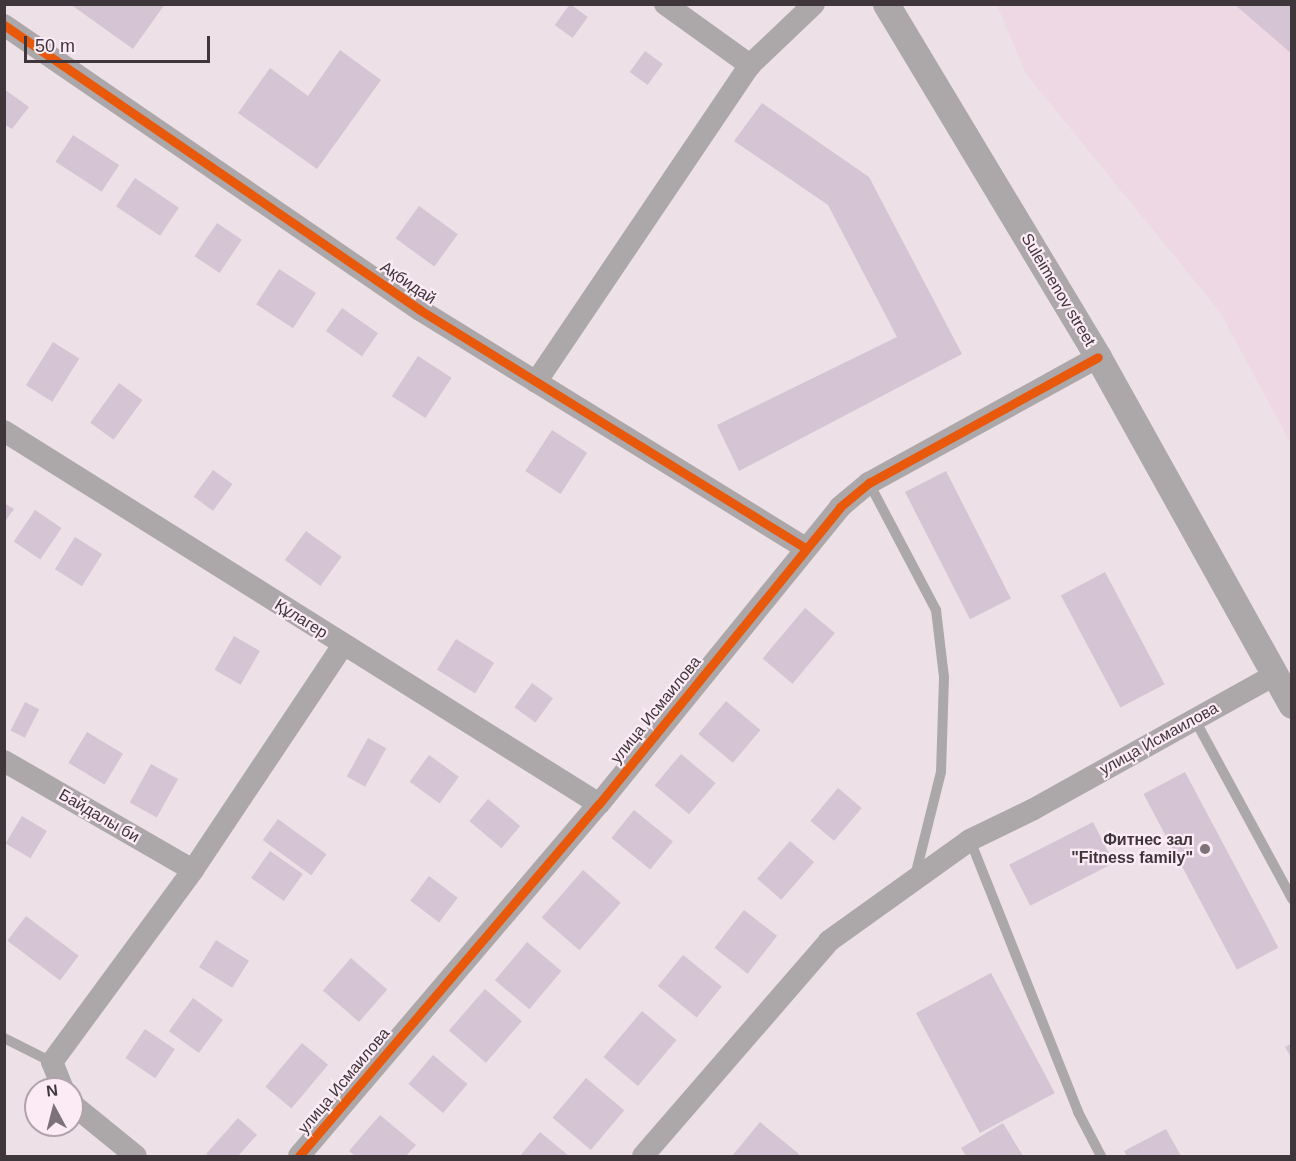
<!DOCTYPE html>
<html>
<head>
<meta charset="utf-8">
<style>
  body { margin:0 }
  #map { position:relative; width:1296px; height:1161px; overflow:hidden; background:#ede1e7; font-family:Helvetica,sans-serif }
  div>[style] { position:absolute }
  .built>* { inset:0; background:#edd8e4 }
  .building>* { inset:0; background:#d5c4d4; transform-origin:0 0 }
  .service>* { height:10px; margin:-5px; padding:0 5px; transform-origin:5px; border-radius:5px; background:#aca8aa }
  .minor>* { height:22px; margin:-11px; padding:0 11px; transform-origin:11px; border-radius:11px; background:#aca8aa }
  .tertiary>* { height:27px; margin:-13.5px; padding:0 13.5px; transform-origin:13.5px; border-radius:13.5px; background:#aca8aa }
  .cycleway>* { height:9px; margin:-4.5px; padding:0 4.5px; transform-origin:4.5px; border-radius:4.5px; background:#e8590c }
  .dots>* { width:16px; height:16px; translate:-50% -50%; box-sizing:border-box; border:3px solid #fcebf5; border-radius:50% }
  span { translate:-50% -50%; white-space:nowrap; text-align:center; line-height:1.15; -webkit-text-stroke:4.5px #fcebf5; paint-order:stroke }
  .street-label { font-size:16px; color:#3f363b }
  .poi-label { font-size:16px; color:#3f363b; font-weight:700 }
  .right { translate:-100% -50%; text-align:right }
  .frame { position:absolute; inset:0; border:6px solid #3f363b; pointer-events:none }
  .north { position:absolute; left:24px; top:1077px; width:60px; height:60px; box-sizing:border-box; background:#fcebf5; border:2px solid #b0a3ab; border-radius:50%; rotate:353deg; font-size:16px; font-weight:700; line-height:24px; text-align:center; color:#3f363b }
  .north::after { content:''; display:block; margin:auto; width:21px; height:27px; background:#7c7277; clip-path:polygon(50% 0,100% 100%,50% 72%,0 100%) }
  .scale { position:absolute; left:24px; top:36px; width:186px; height:27px; box-sizing:border-box; border:3px solid #3f363b; border-top:0; padding-left:8px; font-size:18px; line-height:21px; white-space:nowrap; color:#3f363b; -webkit-text-stroke:4px #fcebf5; paint-order:stroke }
</style>
</head>
<body>
<div id="map">
  <div class="built">
    <i style="clip-path:polygon(997px 5px,1291px 5px,1291px 444px,1220px 312px,1026px 74px)"></i>
  </div>
  <div class="building">
    <i style="clip-path:polygon(70px 4px,165px 4px,133px 49px)"></i>
    <i style="left:570px;top:4px;width:22px;height:26px;rotate:36deg"></i>
    <i style="clip-path:polygon(1234px 4px,1292px 4px,1292px 54px)"></i>
    <i style="clip-path:polygon(340px 50px,381px 80px,317px 169px,238px 113px,270px 68px,308px 96px)"></i>
    <i style="left:645px;top:51px;width:22px;height:26px;rotate:36deg"></i>
    <i style="clip-path:polygon(4px 89px,29px 107px,12px 129px,4px 124px)"></i>
    <i style="clip-path:polygon(762px 103px,869px 177px,962px 354px,739px 471px,717px 425px,897px 337px,828px 205px,734px 141px)"></i>
    <i style="left:73px;top:135px;width:55px;height:32px;rotate:33deg"></i>
    <i style="left:135px;top:178px;width:53px;height:34px;rotate:34deg"></i>
    <i style="left:419px;top:206px;width:48px;height:40px;rotate:36deg"></i>
    <i style="left:217px;top:223px;width:30px;height:40px;rotate:34deg"></i>
    <i style="left:279px;top:269px;width:44px;height:42px;rotate:33deg"></i>
    <i style="left:342px;top:308px;width:44px;height:28px;rotate:35deg"></i>
    <i style="left:53px;top:342px;width:31px;height:51px;rotate:32deg"></i>
    <i style="left:418px;top:356px;width:40px;height:48px;rotate:33deg"></i>
    <i style="left:119px;top:383px;width:29px;height:49px;rotate:36deg"></i>
    <i style="left:552px;top:430px;width:42px;height:49px;rotate:33deg"></i>
    <i style="left:213px;top:470px;width:24px;height:33px;rotate:36deg"></i>
    <i style="left:946px;top:471px;width:143px;height:46px;rotate:63deg"></i>
    <i style="clip-path:polygon(4px 503px,14px 509px,4px 523px)"></i>
    <i style="left:35px;top:510px;width:32px;height:38px;rotate:34deg"></i>
    <i style="left:306px;top:531px;width:44px;height:36px;rotate:36deg"></i>
    <i style="left:75px;top:537px;width:32px;height:38px;rotate:32deg"></i>
    <i style="left:1105px;top:572px;width:127px;height:50px;rotate:62deg"></i>
    <i style="left:805px;top:608px;width:39px;height:66px;rotate:40deg"></i>
    <i style="left:234px;top:636px;width:30px;height:39px;rotate:30deg"></i>
    <i style="left:456px;top:639px;width:45px;height:36px;rotate:32deg"></i>
    <i style="left:532px;top:683px;width:26px;height:30px;rotate:36deg"></i>
    <i style="left:726px;top:701px;width:45px;height:43px;rotate:40deg"></i>
    <i style="left:25px;top:702px;width:16px;height:32px;rotate:27deg"></i>
    <i style="left:87px;top:732px;width:42px;height:36px;rotate:31deg"></i>
    <i style="left:368px;top:738px;width:21px;height:44px;rotate:29deg"></i>
    <i style="left:681px;top:754px;width:45px;height:41px;rotate:40deg"></i>
    <i style="left:429px;top:755px;width:37px;height:33px;rotate:36deg"></i>
    <i style="left:151px;top:764px;width:31px;height:44px;rotate:29deg"></i>
    <i style="left:1185px;top:772px;width:199px;height:47px;rotate:62deg"></i>
    <i style="left:838px;top:788px;width:31px;height:43px;rotate:40deg"></i>
    <i style="left:488px;top:799px;width:42px;height:29px;rotate:40deg"></i>
    <i style="left:634px;top:810px;width:50px;height:36px;rotate:39deg"></i>
    <i style="left:22px;top:816px;width:29px;height:32px;rotate:31deg"></i>
    <i style="left:278px;top:819px;width:60px;height:26px;rotate:36deg"></i>
    <i style="left:1093px;top:822px;width:46px;height:94px;rotate:63deg"></i>
    <i style="left:790px;top:841px;width:32px;height:50px;rotate:41deg"></i>
    <i style="left:270px;top:851px;width:40px;height:33px;rotate:35deg"></i>
    <i style="left:583px;top:870px;width:50px;height:63px;rotate:41deg"></i>
    <i style="left:429px;top:876px;width:36px;height:31px;rotate:37deg"></i>
    <i style="left:744px;top:910px;width:42px;height:48px;rotate:38deg"></i>
    <i style="left:26px;top:916px;width:66px;height:31px;rotate:37deg"></i>
    <i style="left:216px;top:940px;width:39px;height:32px;rotate:32deg"></i>
    <i style="left:527px;top:942px;width:45px;height:50px;rotate:40deg"></i>
    <i style="left:683px;top:955px;width:50px;height:40px;rotate:39deg"></i>
    <i style="left:351px;top:958px;width:48px;height:43px;rotate:41deg"></i>
    <i style="left:991px;top:973px;width:136px;height:85px;rotate:62deg"></i>
    <i style="left:485px;top:989px;width:49px;height:55px;rotate:41deg"></i>
    <i style="left:193px;top:998px;width:37px;height:41px;rotate:36deg"></i>
    <i style="left:642px;top:1011px;width:45px;height:60px;rotate:40deg"></i>
    <i style="left:145px;top:1029px;width:36px;height:35px;rotate:34deg"></i>
    <i style="left:302px;top:1043px;width:34px;height:57px;rotate:40deg"></i>
    <i style="clip-path:polygon(1292px 1043px,1292px 1059px,1285px 1047px)"></i>
    <i style="left:433px;top:1055px;width:45px;height:38px;rotate:40deg"></i>
    <i style="left:586px;top:1078px;width:50px;height:52px;rotate:40deg"></i>
    <i style="clip-path:polygon(380px 1115px,416px 1145px,406px 1156px,355px 1156px,349px 1151px)"></i>
    <i style="clip-path:polygon(238px 1118px,257px 1135px,238px 1156px,209px 1156px,206px 1154px)"></i>
    <i style="clip-path:polygon(760px 1122px,799px 1154px,797px 1156px,732px 1156px)"></i>
    <i style="clip-path:polygon(1003px 1123px,1023px 1156px,966px 1156px,961px 1148px)"></i>
    <i style="clip-path:polygon(1166px 1129px,1181px 1156px,1127px 1156px,1124px 1151px)"></i>
    <i style="clip-path:polygon(540px 1132px,569px 1156px,520px 1156px)"></i>
  </div>
  <div class="service">
    <i style="left:869px;top:483px;width:144px;rotate:62.2deg"></i>
    <i style="left:936px;top:610px;width:67px;rotate:83.2deg"></i>
    <i style="left:944px;top:677px;width:95px;rotate:91.8deg"></i>
    <i style="left:941px;top:772px;width:107px;rotate:104deg"></i>
    <i style="left:1195px;top:720px;width:204px;rotate:61.5deg"></i>
    <i style="left:970px;top:840px;width:293px;rotate:68.3deg"></i>
    <i style="left:1078px;top:1112px;width:50px;rotate:62.4deg"></i>
    <i style="left:4px;top:1038px;width:54px;rotate:26.6deg"></i>
  </div>
  <div class="minor">
    <i style="left:665px;top:4px;width:105px;rotate:35.7deg"></i>
    <i style="left:750px;top:65px;width:88px;rotate:-43.6deg"></i>
    <i style="left:4px;top:25px;width:504px;rotate:34.41deg"></i>
    <i style="left:420px;top:310px;width:453px;rotate:31.7deg"></i>
    <i style="left:536px;top:382px;width:382px;rotate:-56deg"></i>
    <i style="left:4px;top:431px;width:702px;rotate:32.08deg"></i>
    <i style="left:4px;top:761px;width:218px;rotate:30deg"></i>
    <i style="left:63px;top:1089px;width:29px;rotate:-112deg"></i>
    <i style="left:52px;top:1062px;width:238px;rotate:-53.7deg"></i>
    <i style="left:193px;top:870px;width:270px;rotate:-56.3deg"></i>
    <i style="left:72px;top:1104px;width:82px;rotate:39.1deg"></i>
    <i style="left:299px;top:1156px;width:462px;rotate:-49.6deg"></i>
    <i style="left:599px;top:804px;width:382px;rotate:-50.9deg"></i>
    <i style="left:840px;top:507px;width:38px;rotate:-40deg"></i>
    <i style="left:869px;top:483px;width:261px;rotate:-28.8deg"></i>
    <i style="left:643px;top:1156px;width:284px;rotate:-49.1deg"></i>
    <i style="left:829px;top:941px;width:173px;rotate:-35.6deg"></i>
    <i style="left:970px;top:840px;width:69px;rotate:-25.8deg"></i>
    <i style="left:1032px;top:810px;width:278px;rotate:-29.1deg"></i>
  </div>
  <div class="tertiary">
    <i style="left:886px;top:4px;width:412px;rotate:59deg"></i>
    <i style="left:1098px;top:357px;width:398px;rotate:60.9deg"></i>
  </div>
  <div class="cycleway">
    <i style="left:4px;top:25px;width:504px;rotate:34.41deg"></i>
    <i style="left:420px;top:310px;width:453px;rotate:31.7deg"></i>
    <i style="left:299px;top:1156px;width:462px;rotate:-49.6deg"></i>
    <i style="left:599px;top:804px;width:382px;rotate:-50.9deg"></i>
    <i style="left:840px;top:507px;width:38px;rotate:-40deg"></i>
    <i style="left:869px;top:483px;width:261px;rotate:-28.8deg"></i>
  </div>
  <div class="dots">
    <i style="left:1205px;top:849px;background:#7c7277"></i>
  </div>
  <div class="street-label">
    <span style="left:408px;top:283px;rotate:34deg">Ақбидай</span>
    <span style="left:1058px;top:290px;rotate:59deg">Suleimenov street</span>
    <span style="left:301px;top:619px;rotate:32deg">Құлагер</span>
    <span style="left:656px;top:710px;rotate:-51deg">улица Исмаилова</span>
    <span style="left:1159px;top:739px;rotate:-29deg">улица Исмаилова</span>
    <span style="left:99px;top:816px;rotate:30deg">Байдалы би</span>
    <span style="left:344px;top:1081px;rotate:-50deg">улица Исмаилова</span>
  </div>
  <div class="poi-label">
    <span class="right" style="left:1193px;top:849px">Фитнес зал<br>"Fitness family"</span>
  </div>
  <div class="frame"></div>
  <div class="north">N</div>
  <div class="scale">50 m</div>
</div>
</body>
</html>
